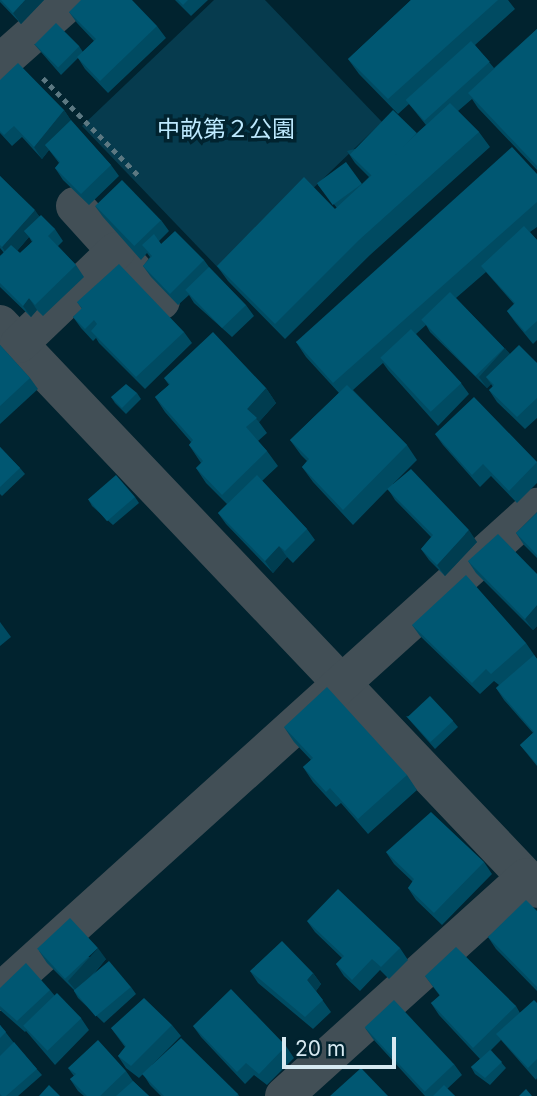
<!DOCTYPE html>
<html>
<head>
<meta charset="utf-8">
<style>
  body { margin:0 }
  #map { position:relative; width:537px; height:1096px; overflow:hidden; background:#01232f; font-family:Inter,"Noto Sans JP",sans-serif }
  div>[style] { position:absolute }
  .green>* { inset:0; background:#063b4e }
  .path>* { height:4.5px; margin-top:-2.25px; transform-origin:0; background:repeating-linear-gradient(90deg,#5c7882 0 5px,transparent 0 10px) }
  .minor>* { height:38px; margin:-19px; padding:0 19px; transform-origin:19px; border-radius:19px; background:#424f56 }
  .wall>* { inset:0; background:#004b62 }
  .shaded-wall>* { inset:0; background:#003d50 }
  .building>* { inset:0; background:#005772; transform-origin:0 0 }
  span { translate:-50% -50%; white-space:nowrap; text-align:center; line-height:1.15; -webkit-text-stroke:7px #01232f; paint-order:stroke }
  .park-label { font-size:23px; color:#bde9fe }
  .scale { position:absolute; left:282px; top:1037px; width:114px; height:32px; box-sizing:border-box; border:4px solid #d6e9f1; border-top:0; padding-left:9px; font-size:21px; line-height:24px; white-space:nowrap; color:#d6e9f1; -webkit-text-stroke:5px #01232f; paint-order:stroke }
</style>
</head>
<body>
<div id="map">
  <div class="green">
    <i style="clip-path:polygon(214px 0,265px 0,382px 122px,224px 274px,82px 126px)"></i>
  </div>
  <div class="path">
    <i style="left:43px;top:78px;width:137px;rotate:45.6deg"></i>
  </div>
  <div class="minor">
    <i style="left:0;top:63px;width:95px;rotate:-41.6deg"></i>
    <i style="left:75px;top:206px;width:128px;rotate:47.8deg"></i>
    <i style="left:0;top:324px;width:779px;rotate:46.46deg"></i>
    <i style="left:19px;top:344px;width:134px;rotate:-43.8deg"></i>
    <i style="left:0;top:992px;width:724px;rotate:-42.09deg"></i>
    <i style="left:284px;top:1096px;width:326px;rotate:-42.1deg"></i>
  </div>
  <div class="wall">
    <i style="clip-path:polygon(0 0,44px 0,21px 24px,0 2px)"></i>
    <i style="clip-path:polygon(175px 0,208px 0,191px 16px)"></i>
    <i style="clip-path:polygon(411px 0,508px 0,515px 9px,475px 45px,494px 68px,537px 29px,537px 170px,478px 108px,472px 99px,458px 111px,479px 132px,490px 147px,370px 255px,285px 339px,228px 281px,217px 266px,335px 209px,337px 208px,318px 185px,362px 184px,369px 177px,355px 163px,347px 151px,417px 133px,426px 125px,409px 104px,398px 114px,359px 74px,348px 59px)"></i>
    <i style="clip-path:polygon(69px 12px,157px 26px,166px 38px,108px 93px,85px 69px,78px 58px,61px 75px,34px 44px,79px 46px,83px 52px,94px 41px,77px 23px)"></i>
    <i style="clip-path:polygon(0 80px,64px 110px,72px 122px,111px 165px,119px 176px,89px 205px,63px 180px,55px 168px,59px 163px,49px 150px,42px 159px,22px 137px,12px 146px,0 133px)"></i>
    <i style="clip-path:polygon(537px 174px,537px 227px,530px 232px,537px 240px,537px 340px,533px 344px,515px 322px,507px 311px,514px 304px,486px 272px,456px 298px,510px 354px,537px 363px,537px 418px,525px 429px,497px 402px,489px 390px,493px 387px,491px 384px,487px 388px,430px 332px,426px 325px,416px 334px,461px 383px,469px 394px,438px 426px,388px 370px,383px 363px,353px 390px,407px 445px,417px 460px,393px 484px,477px 542px,445px 576px,429px 560px,421px 549px,431px 537px,395px 500px,388px 489px,353px 525px,313px 482px,302px 467px,307px 461px,301px 455px,290px 440px,339px 393px,306px 357px,296px 342px)"></i>
    <i style="clip-path:polygon(evenodd,0 176px,39px 216px,55px 229px,63px 241px,58px 246px,76px 265px,84px 277px,43px 316px,37px 310px,31px 317px,0 287px,0 256px,4px 253px,0 248px,0 176px,29px 237px,32px 242px,20px 253px,17px 251px,29px 237px)"></i>
    <i style="clip-path:polygon(95px 206px,161px 220px,169px 231px,159px 241px,161px 244px,204px 260px,209px 267px,246px 305px,254px 316px,232px 337px,194px 303px,189px 295px,178px 305px,151px 277px,143px 266px,150px 257px,147px 253px,141px 260px,103px 217px)"></i>
    <i style="clip-path:polygon(77px 302px,184px 332px,192px 343px,145px 389px,99px 343px,96px 338px,93px 341px,81px 328px,73px 317px,82px 309px)"></i>
    <i style="clip-path:polygon(0 345px,30px 378px,38px 389px,0 424px)"></i>
    <i style="clip-path:polygon(164px 378px,266px 388px,276px 403px,259px 422px,267px 433px,258px 441px,267px 451px,278px 466px,262px 481px,307px 529px,315px 540px,293px 563px,287px 557px,273px 573px,226px 524px,218px 513px,227px 504px,206px 483px,196px 468px,201px 463px,189px 445px,191px 442px,165px 412px,155px 397px,169px 385px)"></i>
    <i style="clip-path:polygon(137px 393px,141px 399px,126px 414px,115px 403px,111px 397px)"></i>
    <i style="clip-path:polygon(435px 434px,537px 462px,537px 483px,517px 503px,491px 476px,480px 487px,443px 445px)"></i>
    <i style="clip-path:polygon(0 447px,20px 468px,25px 474px,2px 496px,0 494px)"></i>
    <i style="clip-path:polygon(135px 497px,139px 503px,113px 525px,92px 506px,88px 499px)"></i>
    <i style="clip-path:polygon(537px 512px,537px 558px,524px 545px,516px 533px)"></i>
    <i style="clip-path:polygon(468px 561px,537px 574px,537px 626px,533px 630px,476px 573px)"></i>
    <i style="clip-path:polygon(0 622px,11px 637px,0 646px)"></i>
    <i style="clip-path:polygon(412px 625px,526px 643px,537px 659px,537px 766px,520px 745px,533px 733px,504px 700px,496px 688px,499px 685px,494px 681px,480px 694px,420px 636px)"></i>
    <i style="clip-path:polygon(406px 716px,453px 721px,458px 727px,435px 749px)"></i>
    <i style="clip-path:polygon(284px 727px,407px 775px,417px 790px,368px 834px,341px 803px,336px 807px,313px 782px,303px 767px,311px 760px,294px 742px)"></i>
    <i style="clip-path:polygon(386px 852px,484px 862px,492px 874px,442px 925px,416px 900px,408px 888px,413px 882px,394px 864px)"></i>
    <i style="clip-path:polygon(537px 911px,537px 991px,496px 949px,488px 937px)"></i>
    <i style="clip-path:polygon(307px 921px,400px 948px,408px 960px,389px 979px,380px 970px,360px 991px,344px 976px,336px 964px,342px 958px,315px 932px)"></i>
    <i style="clip-path:polygon(39px 951px,106px 959px,92px 976px,131px 987px,136px 994px,104px 1023px,78px 998px,74px 991px,74px 990px,47px 963px)"></i>
    <i style="clip-path:polygon(250px 971px,313px 973px,321px 984px,316px 991px,331px 1012px,313px 1029px,258px 983px)"></i>
    <i style="clip-path:polygon(425px 976px,516px 1006px,520px 1013px,537px 1003px,537px 1078px,536px 1080px,501px 1040px,491px 1050px,506px 1068px,490px 1085px,475px 1074px,471px 1067px,480px 1059px,439px 1015px,431px 1003px,440px 996px)"></i>
    <i style="clip-path:polygon(0 988px,50px 990px,55px 996px,81px 1018px,89px 1030px,55px 1065px,26px 1031px,25px 1032px,0 1010px)"></i>
    <i style="clip-path:polygon(0 1025px,14px 1043px,42px 1075px,18px 1096px,0 1096px)"></i>
    <i style="clip-path:polygon(172px 1025px,181px 1036px,152px 1065px,238px 1094px,239px 1096px,161px 1096px,150px 1085px,143px 1074px,139px 1078px,126px 1068px,118px 1056px,125px 1047px,111px 1028px)"></i>
    <i style="clip-path:polygon(193px 1026px,286px 1046px,294px 1058px,267px 1085px,254px 1075px,245px 1084px,201px 1037px)"></i>
    <i style="clip-path:polygon(365px 1028px,454px 1064px,462px 1075px,447px 1089px,455px 1096px,425px 1096px,373px 1039px)"></i>
    <i style="clip-path:polygon(68px 1068px,126px 1071px,133px 1081px,149px 1096px,84px 1096px,78px 1091px,70px 1079px,74px 1076px)"></i>
  </div>
  <div class="shaded-wall">
    <i style="clip-path:polygon(25px 0,44px 0,21px 24px,13px 13px)"></i>
    <i style="clip-path:polygon(64px 110px,72px 122px,45px 145px,49px 150px,42px 159px,34px 147px)"></i>
    <i style="clip-path:polygon(35px 210px,43px 222px,24px 231px,29px 237px,10px 259px,2px 247px)"></i>
    <i style="clip-path:polygon(29px 298px,37px 310px,31px 317px,23px 306px)"></i>
    <i style="clip-path:polygon(505px 348px,513px 359px,486px 377px,491px 384px,487px 388px,479px 377px)"></i>
    <i style="clip-path:polygon(266px 388px,276px 403px,259px 422px,247px 409px)"></i>
    <i style="clip-path:polygon(469px 530px,477px 542px,445px 576px,437px 565px)"></i>
    <i style="clip-path:polygon(279px 546px,287px 557px,273px 573px,265px 561px)"></i>
    <i style="clip-path:polygon(537px 605px,537px 626px,533px 630px,525px 619px)"></i>
    <i style="clip-path:polygon(98px 948px,106px 959px,77px 992px,68px 981px)"></i>
    <i style="clip-path:polygon(313px 973px,321px 984px,315px 992px,307px 980px)"></i>
  </div>
  <div class="building">
    <i style="clip-path:polygon(1px 0,25px 0,13px 13px)"></i>
    <i style="clip-path:polygon(81px 0,132px 0,157px 26px,100px 81px,77px 57px,96px 39px,69px 12px)"></i>
    <i style="clip-path:polygon(178px 0,188px 0,183px 5px)"></i>
    <i style="clip-path:polygon(411px 0,498px 0,388px 99px,348px 59px)"></i>
    <i style="left:56px;top:23px;width:33px;height:30px;rotate:45deg"></i>
    <i style="clip-path:polygon(537px 29px,537px 166px,468px 93px)"></i>
    <i style="left:471px;top:41px;width:28px;height:88px;rotate:48deg"></i>
    <i style="clip-path:polygon(18px 63px,64px 110px,34px 147px,14px 126px,4px 135px,0 131px,0 80px)"></i>
    <i style="clip-path:polygon(450px 103px,479px 132px,359px 240px,275px 324px,217px 266px,304px 177px,335px 209px)"></i>
    <i style="left:393px;top:110px;width:33px;height:62px;rotate:44deg"></i>
    <i style="clip-path:polygon(71px 120px,111px 165px,81px 194px,55px 168px,60px 162px,45px 145px)"></i>
    <i style="clip-path:polygon(512px 147px,537px 174px,537px 202px,333px 383px,296px 342px)"></i>
    <i style="left:346px;top:162px;width:27px;height:36px;rotate:54deg"></i>
    <i style="clip-path:polygon(0 176px,35px 210px,2px 247px,0 245px)"></i>
    <i style="left:122px;top:180px;width:56px;height:37px;rotate:46deg"></i>
    <i style="clip-path:polygon(41px 215px,55px 229px,48px 236px,76px 265px,35px 305px,29px 298px,23px 306px,0 283px,0 256px,11px 245px,20px 253px,33px 241px,24px 231px)"></i>
    <i style="clip-path:polygon(524px 226px,537px 240px,537px 321px,525px 332px,507px 311px,515px 303px,481px 266px)"></i>
    <i style="clip-path:polygon(175px 231px,204px 260px,170px 294px,143px 266px,152px 256px,142px 245px,154px 234px,161px 244px)"></i>
    <i style="clip-path:polygon(119px 264px,184px 332px,136px 377px,91px 331px,97px 324px,94px 320px,85px 329px,73px 317px,82px 308px,77px 302px)"></i>
    <i style="left:209px;top:267px;width:53px;height:33px;rotate:46deg"></i>
    <i style="left:450px;top:292px;width:78px;height:40px;rotate:46deg"></i>
    <i style="left:411px;top:329px;width:74px;height:42px;rotate:47deg"></i>
    <i style="clip-path:polygon(213px 332px,266px 388px,247px 409px,257px 418px,246px 427px,267px 451px,222px 495px,196px 468px,203px 461px,189px 445px,193px 440px,155px 397px,170px 384px,164px 378px)"></i>
    <i style="clip-path:polygon(0 345px,30px 378px,0 406px)"></i>
    <i style="clip-path:polygon(519px 345px,537px 363px,537px 398px,517px 417px,489px 390px,494px 385px,486px 377px)"></i>
    <i style="clip-path:polygon(126px 384px,137px 393px,122px 408px,111px 397px)"></i>
    <i style="clip-path:polygon(347px 385px,407px 445px,343px 510px,302px 467px,309px 459px,290px 440px)"></i>
    <i style="clip-path:polygon(474px 397px,537px 462px,509px 491px,483px 464px,472px 475px,435px 434px)"></i>
    <i style="clip-path:polygon(0 447px,20px 468px,0 487px)"></i>
    <i style="clip-path:polygon(411px 469px,469px 530px,437px 565px,421px 549px,433px 535px,387px 489px)"></i>
    <i style="left:116px;top:475px;width:29px;height:37px;rotate:49deg"></i>
    <i style="clip-path:polygon(257px 475px,307px 529px,285px 551px,279px 546px,265px 561px,218px 513px)"></i>
    <i style="clip-path:polygon(537px 513px,537px 555px,516px 533px)"></i>
    <i style="clip-path:polygon(498px 534px,537px 574px,537px 605px,525px 619px,468px 561px)"></i>
    <i style="clip-path:polygon(466px 575px,526px 643px,491px 674px,486px 669px,472px 683px,412px 625px)"></i>
    <i style="clip-path:polygon(534px 655px,537px 659px,537px 764px,520px 745px,534px 732px,496px 688px)"></i>
    <i style="clip-path:polygon(327px 687px,407px 775px,358px 819px,330px 788px,326px 792px,303px 767px,313px 758px,284px 727px)"></i>
    <i style="left:430px;top:696px;width:34px;height:31px;rotate:47deg"></i>
    <i style="clip-path:polygon(431px 812px,484px 862px,434px 913px,408px 888px,414px 879px,386px 852px)"></i>
    <i style="clip-path:polygon(338px 889px,400px 948px,381px 967px,372px 959px,352px 980px,336px 964px,344px 956px,307px 921px)"></i>
    <i style="clip-path:polygon(526px 900px,537px 911px,537px 987px,488px 937px)"></i>
    <i style="left:70px;top:918px;width:41px;height:45px;rotate:47deg"></i>
    <i style="clip-path:polygon(282px 941px,313px 973px,307px 980px,323px 1000px,305px 1017px,250px 971px)"></i>
    <i style="clip-path:polygon(456px 947px,516px 1006px,473px 1048px,431px 1003px,440px 995px,425px 976px)"></i>
    <i style="left:109px;top:961px;width:34px;height:46px;rotate:50deg"></i>
    <i style="clip-path:polygon(26px 963px,50px 990px,17px 1021px,0 1006px,0 988px)"></i>
    <i style="clip-path:polygon(231px 989px,286px 1046px,259px 1074px,246px 1063px,237px 1072px,193px 1026px)"></i>
    <i style="left:57px;top:993px;width:35px;height:47px;rotate:46deg"></i>
    <i style="clip-path:polygon(144px 998px,172px 1025px,131px 1066px,118px 1056px,126px 1046px,111px 1028px)"></i>
    <i style="left:394px;top:1000px;width:88px;height:40px;rotate:47deg"></i>
    <i style="clip-path:polygon(534px 1000px,537px 1003px,537px 1059px,528px 1068px,496px 1034px)"></i>
    <i style="clip-path:polygon(0 1025px,6px 1032px,0 1038px)"></i>
    <i style="clip-path:polygon(181px 1038px,238px 1094px,236px 1096px,164px 1096px,142px 1074px)"></i>
    <i style="clip-path:polygon(98px 1040px,126px 1071px,100px 1096px,87px 1096px,70px 1079px,76px 1074px,68px 1068px)"></i>
    <i style="clip-path:polygon(14px 1042px,37px 1069px,6px 1096px,2px 1096px,0 1094px,0 1056px)"></i>
    <i style="clip-path:polygon(490px 1050px,502px 1062px,485px 1078px,471px 1067px)"></i>
    <i style="clip-path:polygon(361px 1068px,388px 1096px,330px 1096px)"></i>
    <i style="clip-path:polygon(133px 1081px,149px 1096px,116px 1096px)"></i>
    <i style="clip-path:polygon(49px 1085px,60px 1096px,39px 1096px)"></i>
    <i style="clip-path:polygon(444px 1085px,455px 1096px,433px 1096px)"></i>
    <i style="clip-path:polygon(526px 1089px,532px 1096px,519px 1096px)"></i>
  </div>
  <div class="park-label">
    <span style="left:226px;top:129px">中畝第２公園</span>
  </div>
  <div class="scale">20 m</div>
</div>
</body>
</html>
